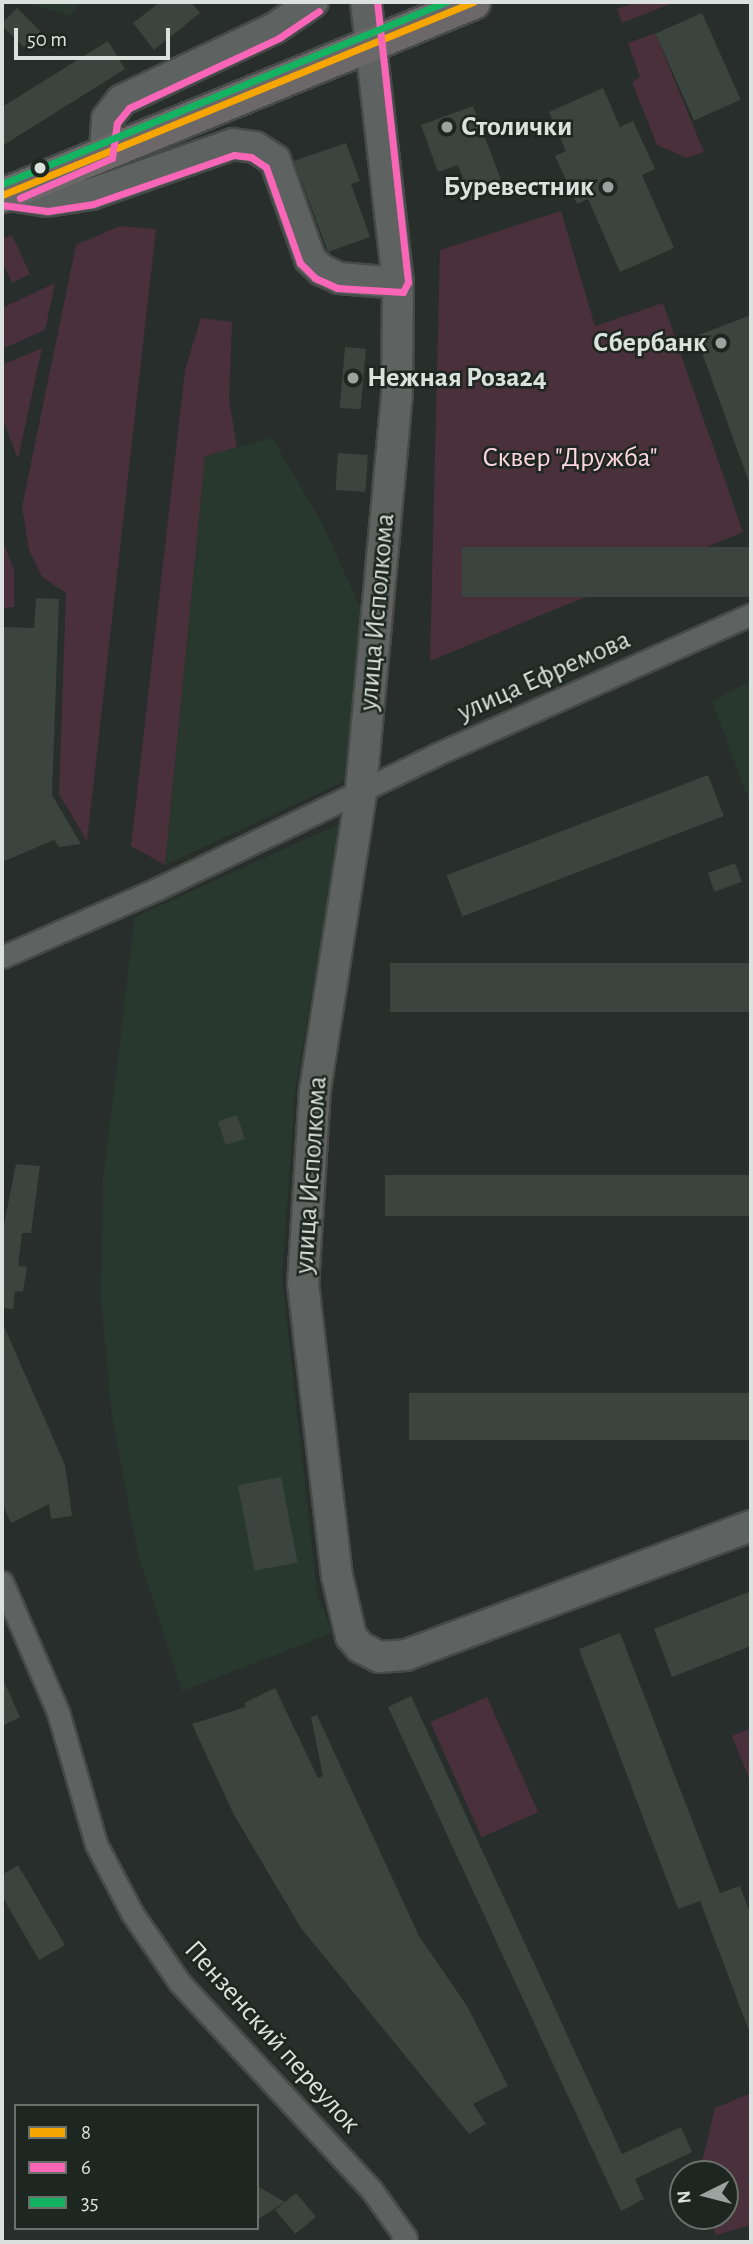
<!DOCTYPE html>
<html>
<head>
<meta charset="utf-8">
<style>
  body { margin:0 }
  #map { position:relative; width:753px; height:2244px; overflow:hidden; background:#282e2b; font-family:"Alegreya Sans",sans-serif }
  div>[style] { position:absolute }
  .built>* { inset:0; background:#29382f }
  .green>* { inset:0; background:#4a303a; transform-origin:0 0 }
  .building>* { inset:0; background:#3b443f; transform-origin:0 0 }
  .roads { filter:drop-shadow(2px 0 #464a48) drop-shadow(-2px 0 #464a48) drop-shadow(0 2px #464a48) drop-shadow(0 -2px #464a48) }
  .street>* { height:21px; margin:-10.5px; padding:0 10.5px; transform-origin:10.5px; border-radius:10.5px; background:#5e6260 }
  .secondary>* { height:30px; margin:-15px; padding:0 15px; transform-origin:15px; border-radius:15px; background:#5e6260 }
  .primary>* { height:33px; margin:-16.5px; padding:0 16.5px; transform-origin:16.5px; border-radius:16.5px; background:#6c6869 }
  .bus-1>* { height:7px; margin:-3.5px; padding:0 3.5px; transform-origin:3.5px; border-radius:3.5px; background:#f7a600 }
  .bus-2>* { height:7px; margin:-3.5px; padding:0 3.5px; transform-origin:3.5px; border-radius:3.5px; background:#fa66b7 }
  .bus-3>* { height:7px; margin:-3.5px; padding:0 3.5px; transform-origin:3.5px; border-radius:3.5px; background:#13b361 }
  .dots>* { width:19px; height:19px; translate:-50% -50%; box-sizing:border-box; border:4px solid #1d2621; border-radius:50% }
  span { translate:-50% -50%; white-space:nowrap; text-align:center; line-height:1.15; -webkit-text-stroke:5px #1d2621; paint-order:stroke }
  .poi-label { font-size:28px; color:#dbe1de; font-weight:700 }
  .left { translate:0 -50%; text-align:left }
  .right { translate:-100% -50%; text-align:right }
  .park-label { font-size:28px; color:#fcd4e2 }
  .street-label { font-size:28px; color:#dbe1de }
  .frame { position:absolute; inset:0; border:4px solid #dbe1de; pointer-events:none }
  .legend { position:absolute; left:14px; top:2104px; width:245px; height:126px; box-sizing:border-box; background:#1d2621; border:2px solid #69716d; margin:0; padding:9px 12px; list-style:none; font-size:21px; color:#dbe1de }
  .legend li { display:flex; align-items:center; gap:14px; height:35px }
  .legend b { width:35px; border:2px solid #69716d }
  .north { position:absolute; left:669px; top:2160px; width:70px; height:70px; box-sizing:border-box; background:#1d2621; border:2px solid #69716d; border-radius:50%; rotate:264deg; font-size:19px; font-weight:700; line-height:28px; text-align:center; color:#dbe1de }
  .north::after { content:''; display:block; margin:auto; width:24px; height:32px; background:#9ca29f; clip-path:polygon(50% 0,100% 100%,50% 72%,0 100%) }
  .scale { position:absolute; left:14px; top:28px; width:156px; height:32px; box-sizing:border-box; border:4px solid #dbe1de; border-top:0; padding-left:9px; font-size:21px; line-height:24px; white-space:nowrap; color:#dbe1de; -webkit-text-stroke:5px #1d2621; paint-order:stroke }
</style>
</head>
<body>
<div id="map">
  <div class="built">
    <i style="clip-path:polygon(25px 2px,81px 2px,70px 16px)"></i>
    <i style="clip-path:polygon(272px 438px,323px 525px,362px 612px,347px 780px,165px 865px,205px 456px)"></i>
    <i style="clip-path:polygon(751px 681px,751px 806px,712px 701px)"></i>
    <i style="clip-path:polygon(341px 823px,295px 1092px,282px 1278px,317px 1593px,332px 1633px,182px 1691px,138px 1554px,112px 1417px,101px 1300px,103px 1179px,135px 917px)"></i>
  </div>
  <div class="green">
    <i style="clip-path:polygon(637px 2px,675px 2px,622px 23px,617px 9px)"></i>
    <i style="clip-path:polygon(655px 33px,704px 152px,687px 158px,657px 145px,632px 82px,640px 77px,628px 43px)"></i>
    <i style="clip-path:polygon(561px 211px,595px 326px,663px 303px,743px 532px,430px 661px,440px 250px)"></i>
    <i style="clip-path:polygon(120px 226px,156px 229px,87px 841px,59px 794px,66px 593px,42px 577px,29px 550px,22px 507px,76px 245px)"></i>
    <i style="clip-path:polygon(12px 235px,30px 274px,12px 283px,2px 261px,2px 240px)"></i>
    <i style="clip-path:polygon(55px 283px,45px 330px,2px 349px,2px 308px)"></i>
    <i style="clip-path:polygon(201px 318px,232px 322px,229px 400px,237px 447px,205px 456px,165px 865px,131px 846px,185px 370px)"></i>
    <i style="clip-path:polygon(42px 348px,18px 459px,2px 417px,2px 365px)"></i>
    <i style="clip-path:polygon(2px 539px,14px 571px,14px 607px,2px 608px)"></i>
    <i style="left:487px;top:1697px;width:126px;height:62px;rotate:66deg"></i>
    <i style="clip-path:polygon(751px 1728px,751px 1783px,732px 1736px)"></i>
    <i style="clip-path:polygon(751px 2093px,751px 2225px,716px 2235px,709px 2216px,725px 2216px,725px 2174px,699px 2174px,715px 2108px)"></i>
  </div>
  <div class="building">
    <i style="clip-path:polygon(160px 2px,191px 2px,200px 13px,154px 50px,133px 23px)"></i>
    <i style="left:17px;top:8px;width:33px;height:23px;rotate:45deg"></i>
    <i style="left:702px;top:13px;width:95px;height:51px;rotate:66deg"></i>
    <i style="clip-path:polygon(108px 41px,125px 69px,2px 146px,2px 107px)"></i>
    <i style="clip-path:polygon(603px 88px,620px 127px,633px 121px,655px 169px,642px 175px,674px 248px,620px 272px,588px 199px,577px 204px,555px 156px,566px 151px,549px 112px)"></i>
    <i style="clip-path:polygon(473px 106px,504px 188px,471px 200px,458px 165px,438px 172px,421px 125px)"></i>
    <i style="clip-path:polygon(346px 143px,360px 181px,351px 184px,370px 237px,328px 252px,294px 161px)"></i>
    <i style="clip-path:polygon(751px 315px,751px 481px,749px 482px,696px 336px)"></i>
    <i style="left:345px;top:347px;width:21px;height:61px;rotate:5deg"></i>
    <i style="left:338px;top:453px;width:30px;height:37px;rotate:4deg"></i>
    <i style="left:751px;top:547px;width:50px;height:289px;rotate:90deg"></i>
    <i style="clip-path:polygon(36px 598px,59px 599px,52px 795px,81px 844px,59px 847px,54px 840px,2px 862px,2px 627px,34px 628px)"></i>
    <i style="left:708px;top:775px;width:44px;height:280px;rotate:69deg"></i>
    <i style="left:735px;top:863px;width:20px;height:29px;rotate:70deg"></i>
    <i style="left:751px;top:963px;width:49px;height:361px;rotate:90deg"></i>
    <i style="left:237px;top:1115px;width:25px;height:20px;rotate:72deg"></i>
    <i style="clip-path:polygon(16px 1164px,40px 1166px,31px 1233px,22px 1233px,18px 1266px,27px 1267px,23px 1292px,15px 1291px,13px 1309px,2px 1308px,2px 1234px)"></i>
    <i style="left:751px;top:1175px;width:41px;height:366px;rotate:90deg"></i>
    <i style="clip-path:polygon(2px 1322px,65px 1465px,72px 1516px,51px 1519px,49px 1504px,11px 1523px,2px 1503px)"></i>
    <i style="left:751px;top:1393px;width:47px;height:342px;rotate:90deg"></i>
    <i style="left:281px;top:1477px;width:87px;height:44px;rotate:79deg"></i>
    <i style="clip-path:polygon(751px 1591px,751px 1646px,672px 1677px,654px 1629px)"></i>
    <i style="clip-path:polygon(620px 1633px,720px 1893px,740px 1886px,751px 1916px,751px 2036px,700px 1901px,678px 1909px,579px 1649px)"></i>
    <i style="clip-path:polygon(2px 1677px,20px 1717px,2px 1726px)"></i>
    <i style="clip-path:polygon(275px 1688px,318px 1778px,323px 1776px,311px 1717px,317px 1715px,419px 1936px,467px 2006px,508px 2086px,473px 2104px,486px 2124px,469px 2134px,301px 1928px,234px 1815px,192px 1724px,246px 1707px,244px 1703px)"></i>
    <i style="clip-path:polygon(411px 1696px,622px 2154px,681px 2127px,692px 2152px,635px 2179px,644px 2199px,621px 2211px,388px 1707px)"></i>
    <i style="clip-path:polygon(18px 1865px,65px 1945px,39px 1960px,2px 1896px,2px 1875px)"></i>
    <i style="clip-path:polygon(257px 2186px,285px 2202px,257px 2220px)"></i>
    <i style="left:296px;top:2193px;width:31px;height:27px;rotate:50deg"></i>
  </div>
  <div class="roads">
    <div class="street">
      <i style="left:2px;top:957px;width:169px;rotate:-23.7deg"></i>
      <i style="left:157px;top:889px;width:309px;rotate:-25.7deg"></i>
      <i style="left:435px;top:755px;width:346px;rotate:-24deg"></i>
      <i style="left:2px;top:1582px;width:142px;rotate:66.7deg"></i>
      <i style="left:58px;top:1712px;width:137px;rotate:73.9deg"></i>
      <i style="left:96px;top:1844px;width:78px;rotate:62.4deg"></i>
      <i style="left:132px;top:1913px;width:85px;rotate:55.6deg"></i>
      <i style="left:180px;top:1983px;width:281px;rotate:47.2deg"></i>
      <i style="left:371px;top:2189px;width:60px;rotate:54.5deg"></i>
      <i style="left:406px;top:2238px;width:6px;rotate:135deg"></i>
    </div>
    <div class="secondary">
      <i style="left:366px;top:2px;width:283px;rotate:83.5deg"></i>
      <i style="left:398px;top:283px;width:111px;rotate:90.5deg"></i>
      <i style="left:397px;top:394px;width:401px;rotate:95.2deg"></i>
      <i style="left:361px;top:793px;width:300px;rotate:98.8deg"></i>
      <i style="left:315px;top:1089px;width:194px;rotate:93.5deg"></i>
      <i style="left:303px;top:1283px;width:295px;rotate:83.4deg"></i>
      <i style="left:337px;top:1576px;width:62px;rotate:76.9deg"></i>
      <i style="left:351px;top:1636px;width:14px;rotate:51deg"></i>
      <i style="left:360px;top:1647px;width:21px;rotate:28deg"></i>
      <i style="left:379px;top:1657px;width:27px;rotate:-4deg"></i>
      <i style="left:406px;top:1655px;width:368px;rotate:-20.5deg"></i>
      <i style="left:105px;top:150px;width:31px;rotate:-86deg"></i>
      <i style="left:107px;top:119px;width:24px;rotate:-52deg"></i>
      <i style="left:122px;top:100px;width:169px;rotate:-25.2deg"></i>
      <i style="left:275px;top:28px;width:46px;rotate:-34.4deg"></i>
      <i style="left:2px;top:194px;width:46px;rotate:8.8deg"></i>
      <i style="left:47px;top:201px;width:45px;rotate:-9deg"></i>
      <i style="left:91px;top:194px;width:151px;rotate:-19.4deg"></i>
      <i style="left:233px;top:144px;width:22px;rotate:8deg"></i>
      <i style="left:255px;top:147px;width:24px;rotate:33deg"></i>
      <i style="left:275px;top:160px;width:105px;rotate:70.5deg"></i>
      <i style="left:310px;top:259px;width:16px;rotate:43deg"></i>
      <i style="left:322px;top:270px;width:19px;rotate:25deg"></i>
      <i style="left:339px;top:278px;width:59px;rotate:4.8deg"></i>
    </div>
    <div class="primary">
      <i style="left:2px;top:195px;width:509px;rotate:-22.28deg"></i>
    </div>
  </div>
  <div class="bus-1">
    <i style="left:2px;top:195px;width:509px;rotate:-22.28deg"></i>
  </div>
  <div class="bus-2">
    <i style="left:20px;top:198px;width:100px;rotate:-23.5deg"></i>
    <i style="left:112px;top:158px;width:35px;rotate:-82deg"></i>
    <i style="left:117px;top:123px;width:19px;rotate:-51deg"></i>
    <i style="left:129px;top:108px;width:166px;rotate:-25deg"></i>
    <i style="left:279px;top:38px;width:48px;rotate:-34deg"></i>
    <i style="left:2px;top:205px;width:46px;rotate:7.4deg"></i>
    <i style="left:48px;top:211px;width:46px;rotate:-8.8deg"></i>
    <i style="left:93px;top:204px;width:149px;rotate:-19.2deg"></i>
    <i style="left:234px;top:155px;width:17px;rotate:7deg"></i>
    <i style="left:251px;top:157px;width:18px;rotate:34deg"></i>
    <i style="left:266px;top:167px;width:102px;rotate:70.5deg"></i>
    <i style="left:300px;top:263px;width:21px;rotate:45deg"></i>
    <i style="left:315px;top:278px;width:24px;rotate:24deg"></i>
    <i style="left:337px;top:288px;width:66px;rotate:3.5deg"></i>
    <i style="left:403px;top:292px;width:11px;rotate:-63deg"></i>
    <i style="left:408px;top:282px;width:282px;rotate:-96.3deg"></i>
  </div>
  <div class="bus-3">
    <i style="left:2px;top:184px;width:480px;rotate:-22.3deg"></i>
  </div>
  <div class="dots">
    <i style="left:447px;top:127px;background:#9ca29f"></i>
    <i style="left:40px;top:168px;background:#dbe1de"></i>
    <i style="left:608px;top:187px;background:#9ca29f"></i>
    <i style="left:721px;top:343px;background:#9ca29f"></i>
    <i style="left:353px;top:378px;background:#9ca29f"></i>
  </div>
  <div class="poi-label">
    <span class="left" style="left:461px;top:127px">Столички</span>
    <span class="right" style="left:594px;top:187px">Буревестник</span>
    <span class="right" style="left:707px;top:343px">Сбербанк</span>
    <span class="left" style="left:367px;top:378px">Нежная Роза24</span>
  </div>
  <div class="park-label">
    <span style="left:570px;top:458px">Сквер "Дружба"</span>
  </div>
  <div class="street-label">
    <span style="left:377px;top:612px;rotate:-85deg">улица Исполкома</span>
    <span style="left:544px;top:676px;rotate:-24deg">улица Ефремова</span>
    <span style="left:311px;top:1175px;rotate:-86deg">улица Исполкома</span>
    <span style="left:272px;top:2037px;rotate:48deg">Пензенский переулок</span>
  </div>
  <div class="frame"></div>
  <ul class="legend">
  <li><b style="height:9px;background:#f7a600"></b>8</li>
  <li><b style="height:9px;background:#fa66b7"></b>6</li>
  <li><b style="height:9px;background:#13b361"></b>35</li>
  </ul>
  <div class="north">N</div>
  <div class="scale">50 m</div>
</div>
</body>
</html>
